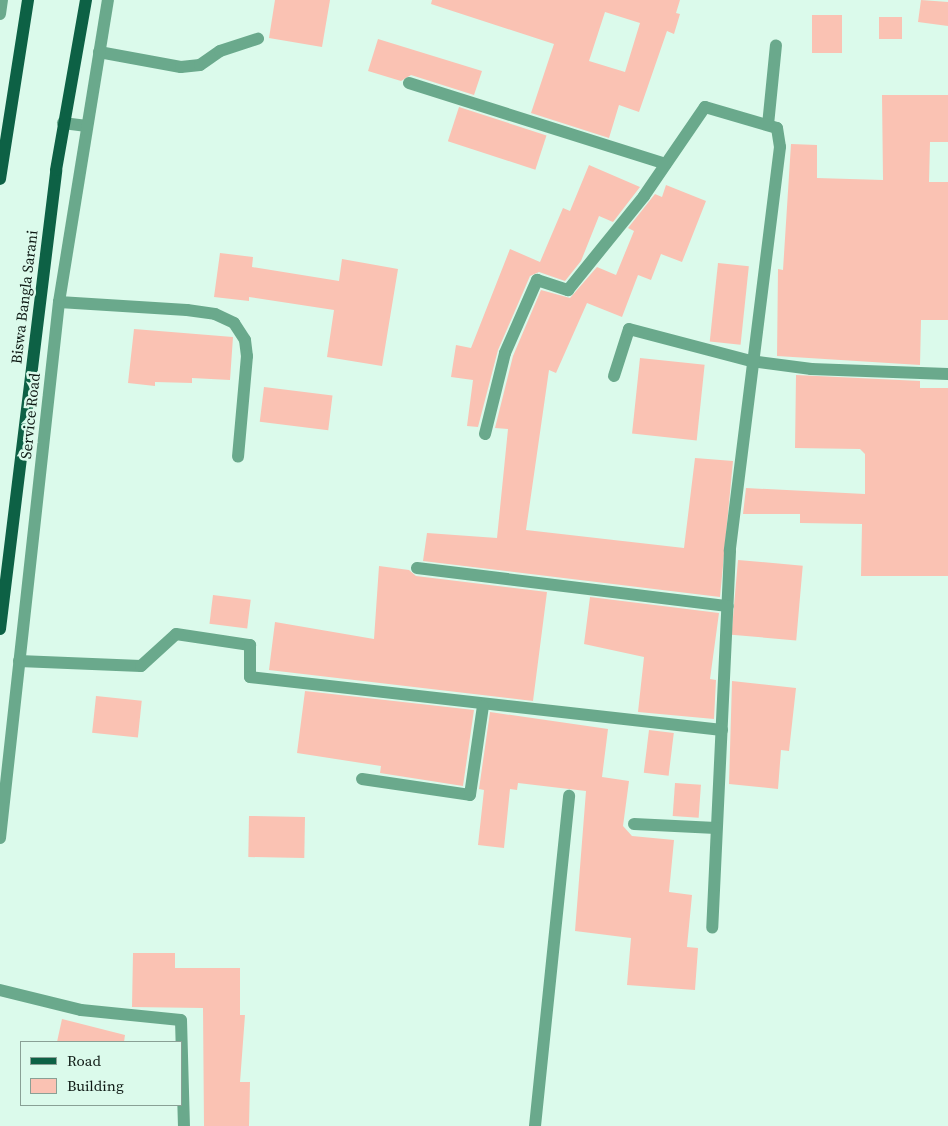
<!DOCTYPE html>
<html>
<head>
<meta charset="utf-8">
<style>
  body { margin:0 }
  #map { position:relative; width:948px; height:1126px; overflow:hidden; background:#dbfaeb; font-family:"Source Serif 4",serif }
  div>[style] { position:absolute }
  .building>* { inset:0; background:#fac2b3; transform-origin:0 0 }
  .minor>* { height:12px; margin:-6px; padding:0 6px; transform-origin:6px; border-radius:6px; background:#6aa98c }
  .major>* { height:12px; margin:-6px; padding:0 6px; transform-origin:6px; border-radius:6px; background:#0d6145 }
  span { translate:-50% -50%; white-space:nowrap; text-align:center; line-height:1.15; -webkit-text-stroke:5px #dbfaeb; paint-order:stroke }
  .street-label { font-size:15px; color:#0e1914 }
  .legend { position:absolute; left:20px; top:1041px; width:162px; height:65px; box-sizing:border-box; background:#dbfaeb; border:1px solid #89a095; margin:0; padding:6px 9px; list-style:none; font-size:15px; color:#0e1914 }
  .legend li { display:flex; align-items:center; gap:10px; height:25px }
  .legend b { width:25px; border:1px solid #89a095 }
</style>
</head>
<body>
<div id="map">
  <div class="building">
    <i style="clip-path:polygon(275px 0,330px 0,322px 47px,269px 38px)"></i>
    <i style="clip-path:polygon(evenodd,432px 0,680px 0,676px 13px,680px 14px,674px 34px,667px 31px,639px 112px,619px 105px,609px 138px,531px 113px,554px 44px,431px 4px,432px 0,605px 12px,640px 23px,625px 72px,589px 61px,605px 12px)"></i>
    <i style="clip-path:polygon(921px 0,948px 2px,948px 26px,918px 22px)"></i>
    <i style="left:812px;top:15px;width:30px;height:38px"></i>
    <i style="left:879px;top:17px;width:23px;height:22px"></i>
    <i style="clip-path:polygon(378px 39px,482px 71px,474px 95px,411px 75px,401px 81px,368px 71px)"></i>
    <i style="clip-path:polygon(882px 95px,948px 95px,948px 142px,930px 142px,929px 182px,948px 182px,948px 320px,921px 320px,920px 365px,777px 356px,778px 269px,783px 270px,791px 144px,817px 145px,817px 178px,883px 180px)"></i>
    <i style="left:459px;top:107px;width:92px;height:36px;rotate:18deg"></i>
    <i style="clip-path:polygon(589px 165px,640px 187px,613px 222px,599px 216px,581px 261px,565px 281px,539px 272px,530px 276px,498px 350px,478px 427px,467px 426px,473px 380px,451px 377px,456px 345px,471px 348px,510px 249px,540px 262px,563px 208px,570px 211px)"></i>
    <i style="clip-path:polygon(666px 185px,706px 201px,682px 262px,661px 254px,651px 280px,638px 275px,622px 317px,587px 303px,556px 373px,549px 370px,526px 530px,684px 548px,695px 458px,733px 461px,720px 597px,423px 561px,427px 533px,497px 538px,508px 429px,495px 428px,513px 356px,541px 290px,570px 298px,597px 267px,616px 275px,634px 231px,628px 228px,655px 194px,662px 197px)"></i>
    <i style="clip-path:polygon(220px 253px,253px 257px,252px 267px,339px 281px,342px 259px,398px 269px,382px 366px,327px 357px,334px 310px,249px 297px,249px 301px,214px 297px)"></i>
    <i style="left:718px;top:263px;width:31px;height:79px;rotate:6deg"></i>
    <i style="clip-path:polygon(134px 329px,233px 337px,230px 380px,192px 378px,192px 383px,155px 382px,155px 386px,128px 383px)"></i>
    <i style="left:640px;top:358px;width:65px;height:76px;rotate:6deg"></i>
    <i style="clip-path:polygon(796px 375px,920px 381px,920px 388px,948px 388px,948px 576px,861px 576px,862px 524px,800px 523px,800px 514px,743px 514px,746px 488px,865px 494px,865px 454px,860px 449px,795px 448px)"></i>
    <i style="left:264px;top:387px;width:69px;height:35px;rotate:7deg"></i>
    <i style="left:738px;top:560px;width:65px;height:75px;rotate:5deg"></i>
    <i style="clip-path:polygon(379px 566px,409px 570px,416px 576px,547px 592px,533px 701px,269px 670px,275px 622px,374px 639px)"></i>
    <i style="left:213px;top:595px;width:38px;height:29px;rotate:7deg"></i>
    <i style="clip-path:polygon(590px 597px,719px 613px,710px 679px,716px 680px,714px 719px,638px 712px,644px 657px,584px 644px)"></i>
    <i style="clip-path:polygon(732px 681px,796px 688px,789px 751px,781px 750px,778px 789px,729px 784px)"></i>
    <i style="clip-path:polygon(305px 691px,474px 710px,463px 786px,380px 773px,381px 766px,297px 753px)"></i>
    <i style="left:96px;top:696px;width:46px;height:37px;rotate:6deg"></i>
    <i style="clip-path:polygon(490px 712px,608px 729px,602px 777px,629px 781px,623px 826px,632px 836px,674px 840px,669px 892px,692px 895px,687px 947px,698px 948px,695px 990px,627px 985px,631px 938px,575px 931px,586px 791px,518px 783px,517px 790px,510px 789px,504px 848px,478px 845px,484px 790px,479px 789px)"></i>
    <i style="left:649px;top:730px;width:25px;height:43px;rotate:7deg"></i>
    <i style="left:675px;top:783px;width:26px;height:33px;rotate:4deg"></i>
    <i style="left:249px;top:816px;width:56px;height:41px;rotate:1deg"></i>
    <i style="clip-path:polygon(133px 953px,175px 953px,175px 968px,240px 968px,240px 1015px,245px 1015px,240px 1082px,250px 1082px,249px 1126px,204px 1126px,203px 1008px,132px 1007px)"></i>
    <i style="clip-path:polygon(62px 1019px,125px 1035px,124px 1042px,57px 1042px)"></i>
  </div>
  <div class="minor">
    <i style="left:0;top:14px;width:14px;rotate:-82deg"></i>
    <i style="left:99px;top:52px;width:83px;rotate:10.4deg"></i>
    <i style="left:181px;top:67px;width:19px;rotate:-6deg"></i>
    <i style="left:200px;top:65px;width:24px;rotate:-35deg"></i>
    <i style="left:220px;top:51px;width:40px;rotate:-18deg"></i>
    <i style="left:409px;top:83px;width:269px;rotate:17.5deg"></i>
    <i style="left:63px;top:123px;width:24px;rotate:7deg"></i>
    <i style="left:768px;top:125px;width:80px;rotate:-84.3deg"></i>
    <i style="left:59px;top:302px;width:128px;rotate:3.6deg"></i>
    <i style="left:187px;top:310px;width:28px;rotate:8deg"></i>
    <i style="left:215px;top:314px;width:21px;rotate:25deg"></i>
    <i style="left:234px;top:323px;width:20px;rotate:57deg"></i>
    <i style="left:245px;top:340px;width:16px;rotate:83deg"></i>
    <i style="left:247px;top:356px;width:101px;rotate:95.1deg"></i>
    <i style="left:614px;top:376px;width:49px;rotate:-72.3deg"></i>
    <i style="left:629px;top:329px;width:126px;rotate:14.7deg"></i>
    <i style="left:751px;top:361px;width:61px;rotate:7.6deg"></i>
    <i style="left:811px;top:369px;width:137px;rotate:2.1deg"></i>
    <i style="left:485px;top:434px;width:83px;rotate:-76.1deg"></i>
    <i style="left:505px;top:353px;width:80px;rotate:-66.3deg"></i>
    <i style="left:537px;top:280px;width:33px;rotate:18deg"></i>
    <i style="left:568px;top:290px;width:121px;rotate:-51deg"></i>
    <i style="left:644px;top:196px;width:108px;rotate:-55.6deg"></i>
    <i style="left:705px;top:107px;width:75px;rotate:16.3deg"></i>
    <i style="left:777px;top:128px;width:19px;rotate:81deg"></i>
    <i style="left:780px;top:147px;width:407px;rotate:97.1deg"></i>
    <i style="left:730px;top:551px;width:377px;rotate:92.7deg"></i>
    <i style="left:417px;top:568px;width:313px;rotate:7deg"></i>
    <i style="left:19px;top:661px;width:122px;rotate:2.3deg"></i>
    <i style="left:141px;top:666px;width:47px;rotate:-42.4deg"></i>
    <i style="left:176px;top:634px;width:75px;rotate:8.5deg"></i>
    <i style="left:250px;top:645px;width:32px;rotate:90deg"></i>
    <i style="left:250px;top:677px;width:475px;rotate:6.4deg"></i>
    <i style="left:362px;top:779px;width:109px;rotate:8.4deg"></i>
    <i style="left:470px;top:795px;width:90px;rotate:-81.7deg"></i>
    <i style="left:634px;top:824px;width:82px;rotate:2.8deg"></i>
    <i style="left:0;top:838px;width:539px;rotate:-83.72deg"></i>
    <i style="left:59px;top:302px;width:306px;rotate:-80.8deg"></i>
    <i style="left:0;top:990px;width:83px;rotate:13.9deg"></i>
    <i style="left:81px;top:1010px;width:100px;rotate:5.7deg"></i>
    <i style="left:181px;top:1020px;width:106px;rotate:88.4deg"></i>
    <i style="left:535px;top:1126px;width:332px;rotate:-84.1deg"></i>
  </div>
  <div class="major">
    <i style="left:0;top:179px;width:181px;rotate:-81.1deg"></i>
    <i style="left:0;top:629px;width:462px;rotate:-83deg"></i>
    <i style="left:56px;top:170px;width:173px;rotate:-80deg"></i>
  </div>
  <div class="street-label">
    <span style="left:24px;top:297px;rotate:-83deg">Biswa Bangla Sarani</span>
    <span style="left:30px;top:416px;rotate:-84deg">Service Road</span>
  </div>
  <ul class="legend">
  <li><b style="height:6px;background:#0d6145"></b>Road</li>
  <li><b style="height:14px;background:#fac2b3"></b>Building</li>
  </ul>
</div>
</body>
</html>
